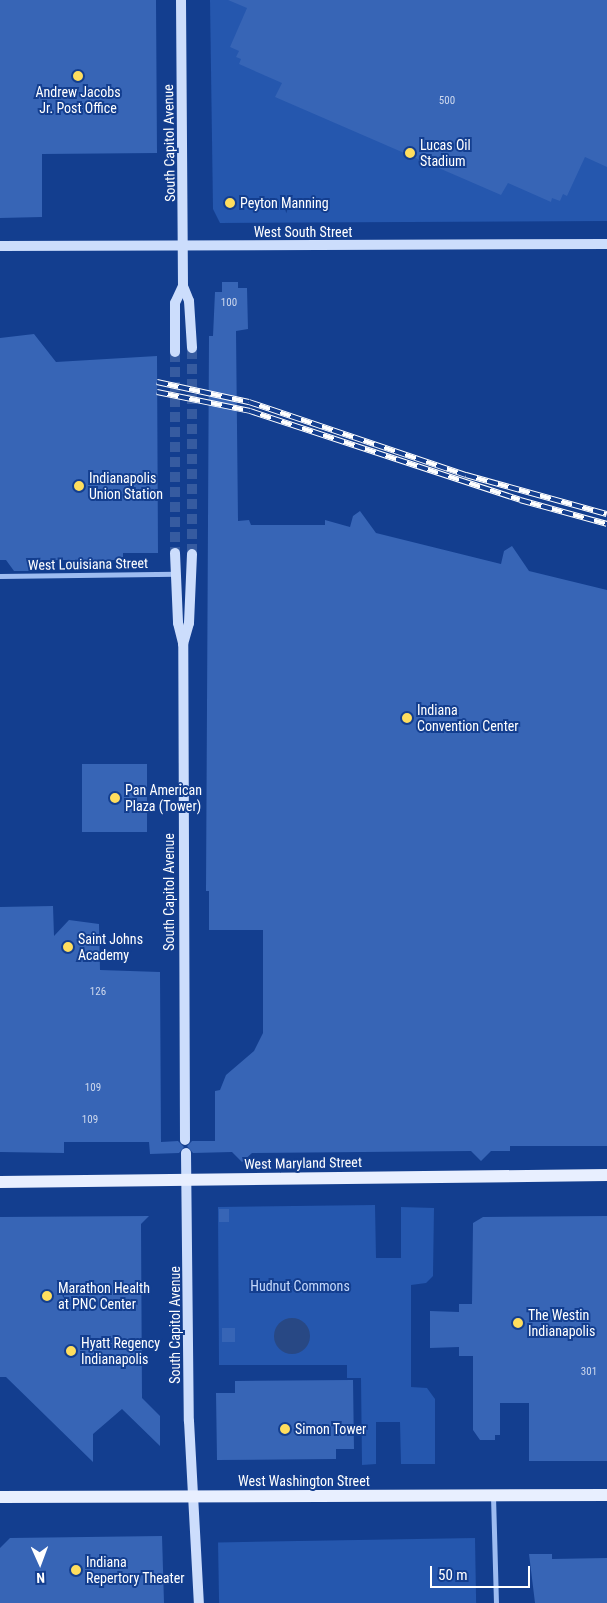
<!DOCTYPE html>
<html>
<head>
<meta charset="utf-8">
<style>
  body { margin:0 }
  #map { position:relative; width:607px; height:1603px; overflow:hidden; background:#133e8f; font-family:"Roboto Condensed",sans-serif }
  div>[style] { position:absolute }
  .green>* { inset:0; background:#2557ae; transform-origin:0 0 }
  .water>* { inset:0; background:#284884 }
  .round { border-radius:50% }
  .building>* { inset:0; background:#3765b6; transform-origin:0 0 }
  .secondary-tunnel>* { height:10px; margin-top:-5px; transform-origin:0; background:repeating-linear-gradient(90deg,#365ba0 0 10px,transparent 0 15px) }
  .minor>* { height:5px; margin:-2.5px; padding:0 2.5px; transform-origin:2.5px; border-radius:2.5px; background:#9ebcf1 }
  .secondary>* { height:10px; margin:-5px; padding:0 5px; transform-origin:5px; border-radius:5px; background:#ccddfc }
  .primary>* { height:12px; margin:-6px; padding:0 6px; transform-origin:6px; border-radius:6px; background:#e8efff }
  .rail>* { height:5.5px; margin-top:-2.75px; transform-origin:0; background:repeating-linear-gradient(90deg,#133e8f 0 11px,#fff 0 22px); box-sizing:border-box; border-block:1px solid #fff }
  .dots>* { width:14px; height:14px; translate:-50% -50%; box-sizing:border-box; border:2px solid #133e8f; border-radius:50% }
  span { translate:-50% -50%; white-space:nowrap; text-align:center; line-height:1.15; -webkit-text-stroke:4px #133e8f; paint-order:stroke }
  .number-label { font-size:11px; color:#cdd8ed }
  .number-label span { -webkit-text-stroke-width:0 }
  .poi-label { font-size:14px; color:#fff }
  .left { translate:0 -50%; text-align:left }
  .street-label { font-size:14px; color:#fff }
  .park-label { font-size:14px; color:#c5d9fc }
  .north { position:absolute; left:15px; top:1538px; width:50px; height:50px; -webkit-text-stroke:4px #133e8f; paint-order:stroke; rotate:178deg; font-size:14px; font-weight:700; line-height:20px; text-align:center; color:#fff }
  .north::after { content:''; display:block; margin:auto; width:18px; height:22px; background:#fff; clip-path:polygon(50% 0,100% 100%,50% 72%,0 100%) }
  .scale { position:absolute; left:430px; top:1566px; width:100px; height:22px; box-sizing:border-box; border:2px solid #fff; border-top:0; padding-left:6px; font-size:15px; line-height:18px; white-space:nowrap; color:#fff; -webkit-text-stroke:4px #133e8f; paint-order:stroke }
</style>
</head>
<body>
<div id="map">
  <div class="green">
    <i style="clip-path:polygon(210px 0,607px 0,607px 221px,220px 223px,213px 209px)"></i>
    <i style="clip-path:polygon(375px 1205px,376px 1258px,401px 1258px,401px 1207px,434px 1208px,433px 1276px,426px 1283px,411px 1285px,411px 1387px,427px 1388px,435px 1399px,435px 1464px,401px 1464px,400px 1422px,376px 1422px,376px 1464px,362px 1465px,361px 1378px,347px 1378px,347px 1365px,219px 1365px,218px 1207px)"></i>
    <i style="left:475px;top:1538px;width:65px;height:257px;rotate:89deg"></i>
  </div>
  <div class="water">
    <i class="round" style="left:274px;top:1318px;width:36px;height:36px"></i>
  </div>
  <div class="building">
    <i style="clip-path:polygon(0 0,156px 0,157px 153px,42px 154px,42px 217px,0 218px)"></i>
    <i style="clip-path:polygon(228px 0,607px 0,607px 167px,585px 157px,567px 196px,563px 194px,560px 201px,552px 198px,551px 202px,508px 183px,501px 195px,275px 97px,282px 83px,239px 64px,241px 59px,236px 57px,239px 51px,230px 47px,247px 8px)"></i>
    <i style="clip-path:polygon(222px 282px,238px 282px,238px 288px,247px 288px,248px 329px,236px 331px,238px 521px,249px 520px,251px 525px,325px 525px,325px 520px,350px 527px,353px 516px,360px 511px,376px 533px,501px 564px,504px 551px,512px 546px,529px 571px,607px 590px,607px 1146px,510px 1146px,510px 1151px,491px 1151px,481px 1161px,471px 1151px,252px 1153px,242px 1162px,232px 1152px,193px 1153px,187px 1146px,192px 1141px,215px 1141px,215px 1091px,220px 1090px,226px 1075px,254px 1051px,263px 1033px,263px 930px,209px 930px,209px 891px,206px 891px,209px 336px,213px 336px,215px 292px,222px 292px)"></i>
    <i style="clip-path:polygon(34px 334px,56px 362px,157px 356px,158px 553px,123px 553px,123px 560px,42px 560px,35px 571px,14px 571px,6px 560px,0 560px,0 338px)"></i>
    <i style="left:147px;top:764px;width:68px;height:65px;rotate:90deg"></i>
    <i style="clip-path:polygon(53px 906px,54px 936px,69px 920px,99px 924px,100px 970px,160px 972px,161px 1142px,178px 1141px,184px 1147px,179px 1153px,150px 1154px,149px 1142px,64px 1142px,64px 1153px,0 1152px,0 907px)"></i>
    <i style="left:219px;top:1209px;width:10px;height:13px"></i>
    <i style="clip-path:polygon(149px 1216px,141px 1224px,142px 1398px,160px 1416px,160px 1446px,122px 1409px,93px 1434px,93px 1462px,6px 1377px,0 1377px,0 1217px)"></i>
    <i style="clip-path:polygon(607px 1216px,607px 1461px,529px 1461px,529px 1403px,500px 1403px,500px 1435px,495px 1435px,495px 1440px,480px 1440px,473px 1430px,473px 1356px,459px 1356px,459px 1347px,430px 1348px,430px 1311px,459px 1312px,459px 1304px,472px 1304px,473px 1223px,483px 1217px)"></i>
    <i style="left:222px;top:1328px;width:13px;height:14px"></i>
    <i style="clip-path:polygon(353px 1380px,354px 1449px,336px 1449px,336px 1459px,217px 1460px,216px 1393px,235px 1393px,235px 1381px)"></i>
    <i style="clip-path:polygon(162px 1536px,164px 1603px,0 1603px,0 1548px,10px 1538px)"></i>
    <i style="clip-path:polygon(529px 1554px,552px 1554px,552px 1559px,607px 1558px,607px 1603px,535px 1603px)"></i>
  </div>
  <div class="secondary-tunnel">
    <i style="left:175px;top:352px;width:201px;rotate:90deg"></i>
    <i style="left:192px;top:554px;width:206px;rotate:-90deg"></i>
  </div>
  <div class="minor">
    <i style="left:0;top:576px;width:176px;rotate:-0.7deg"></i>
    <i style="left:493px;top:1496px;width:107px;rotate:88.4deg"></i>
  </div>
  <div class="secondary">
    <i style="left:181px;top:0;width:286px;rotate:89.6deg"></i>
    <i style="left:183px;top:286px;width:16px;rotate:68deg"></i>
    <i style="left:189px;top:301px;width:47px;rotate:86.3deg"></i>
    <i style="left:0;top:246px;width:607px;rotate:-0.19deg"></i>
    <i style="left:175px;top:352px;width:49px;rotate:-90deg"></i>
    <i style="left:175px;top:303px;width:19px;rotate:-65deg"></i>
    <i style="left:175px;top:553px;width:70px;rotate:87.5deg"></i>
    <i style="left:178px;top:623px;width:21px;rotate:76deg"></i>
    <i style="left:185px;top:1140px;width:496px;rotate:-90.2deg"></i>
    <i style="left:183px;top:644px;width:22px;rotate:-74deg"></i>
    <i style="left:189px;top:623px;width:69px;rotate:-87.5deg"></i>
    <i style="left:186px;top:1153px;width:268px;rotate:89.4deg"></i>
    <i style="left:189px;top:1421px;width:182px;rotate:86.9deg"></i>
  </div>
  <div class="primary">
    <i style="left:0;top:1182px;width:607px;rotate:-0.66deg"></i>
    <i style="left:0;top:1497px;width:607px;rotate:-0.19deg"></i>
  </div>
  <div class="rail">
    <i style="left:157px;top:382px;width:94px;rotate:12.3deg"></i>
    <i style="left:249px;top:402px;width:229px;rotate:18.6deg"></i>
    <i style="left:466px;top:475px;width:146px;rotate:15.5deg"></i>
    <i style="left:157px;top:392px;width:95px;rotate:11.5deg"></i>
    <i style="left:250px;top:411px;width:284px;rotate:18.2deg"></i>
    <i style="left:520px;top:500px;width:90px;rotate:15.4deg"></i>
  </div>
  <div class="dots">
    <i style="left:78px;top:76px;background:#ffde5e"></i>
    <i style="left:410px;top:153px;background:#ffde5e"></i>
    <i style="left:230px;top:203px;background:#ffde5e"></i>
    <i style="left:79px;top:486px;background:#ffde5e"></i>
    <i style="left:407px;top:718px;background:#ffde5e"></i>
    <i style="left:115px;top:798px;background:#ffde5e"></i>
    <i style="left:68px;top:947px;background:#ffde5e"></i>
    <i style="left:47px;top:1296px;background:#ffde5e"></i>
    <i style="left:518px;top:1323px;background:#ffde5e"></i>
    <i style="left:71px;top:1351px;background:#ffde5e"></i>
    <i style="left:285px;top:1429px;background:#ffde5e"></i>
    <i style="left:76px;top:1570px;background:#ffde5e"></i>
  </div>
  <div class="number-label">
    <span style="left:447px;top:101px">500</span>
    <span style="left:229px;top:303px">100</span>
    <span style="left:98px;top:992px">126</span>
    <span style="left:93px;top:1088px">109</span>
    <span style="left:90px;top:1120px">109</span>
    <span style="left:589px;top:1372px">301</span>
  </div>
  <div class="poi-label">
    <span style="left:78px;top:100px">Andrew Jacobs<br>Jr. Post Office</span>
    <span class="left" style="left:420px;top:153px">Lucas Oil<br>Stadium</span>
    <span class="left" style="left:240px;top:203px">Peyton Manning</span>
    <span class="left" style="left:89px;top:486px">Indianapolis<br>Union Station</span>
    <span class="left" style="left:417px;top:718px">Indiana<br>Convention Center</span>
    <span class="left" style="left:125px;top:798px">Pan American<br>Plaza (Tower)</span>
    <span class="left" style="left:78px;top:947px">Saint Johns<br>Academy</span>
    <span class="left" style="left:58px;top:1296px">Marathon Health<br>at PNC Center</span>
    <span class="left" style="left:528px;top:1323px">The Westin<br>Indianapolis</span>
    <span class="left" style="left:81px;top:1351px">Hyatt Regency<br>Indianapolis</span>
    <span class="left" style="left:295px;top:1429px">Simon Tower</span>
    <span class="left" style="left:86px;top:1570px">Indiana<br>Repertory Theater</span>
  </div>
  <div class="street-label">
    <span style="left:169px;top:143px;rotate:-91deg">South Capitol Avenue</span>
    <span style="left:303px;top:232px">West South Street</span>
    <span style="left:88px;top:564px;rotate:-1deg">West Louisiana Street</span>
    <span style="left:169px;top:892px;rotate:-90deg">South Capitol Avenue</span>
    <span style="left:303px;top:1163px;rotate:-1deg">West Maryland Street</span>
    <span style="left:175px;top:1325px;rotate:-90deg">South Capitol Avenue</span>
    <span style="left:304px;top:1481px">West Washington Street</span>
  </div>
  <div class="park-label">
    <span style="left:300px;top:1286px">Hudnut Commons</span>
  </div>
  <div class="north">N</div>
  <div class="scale">50 m</div>
</div>
</body>
</html>
